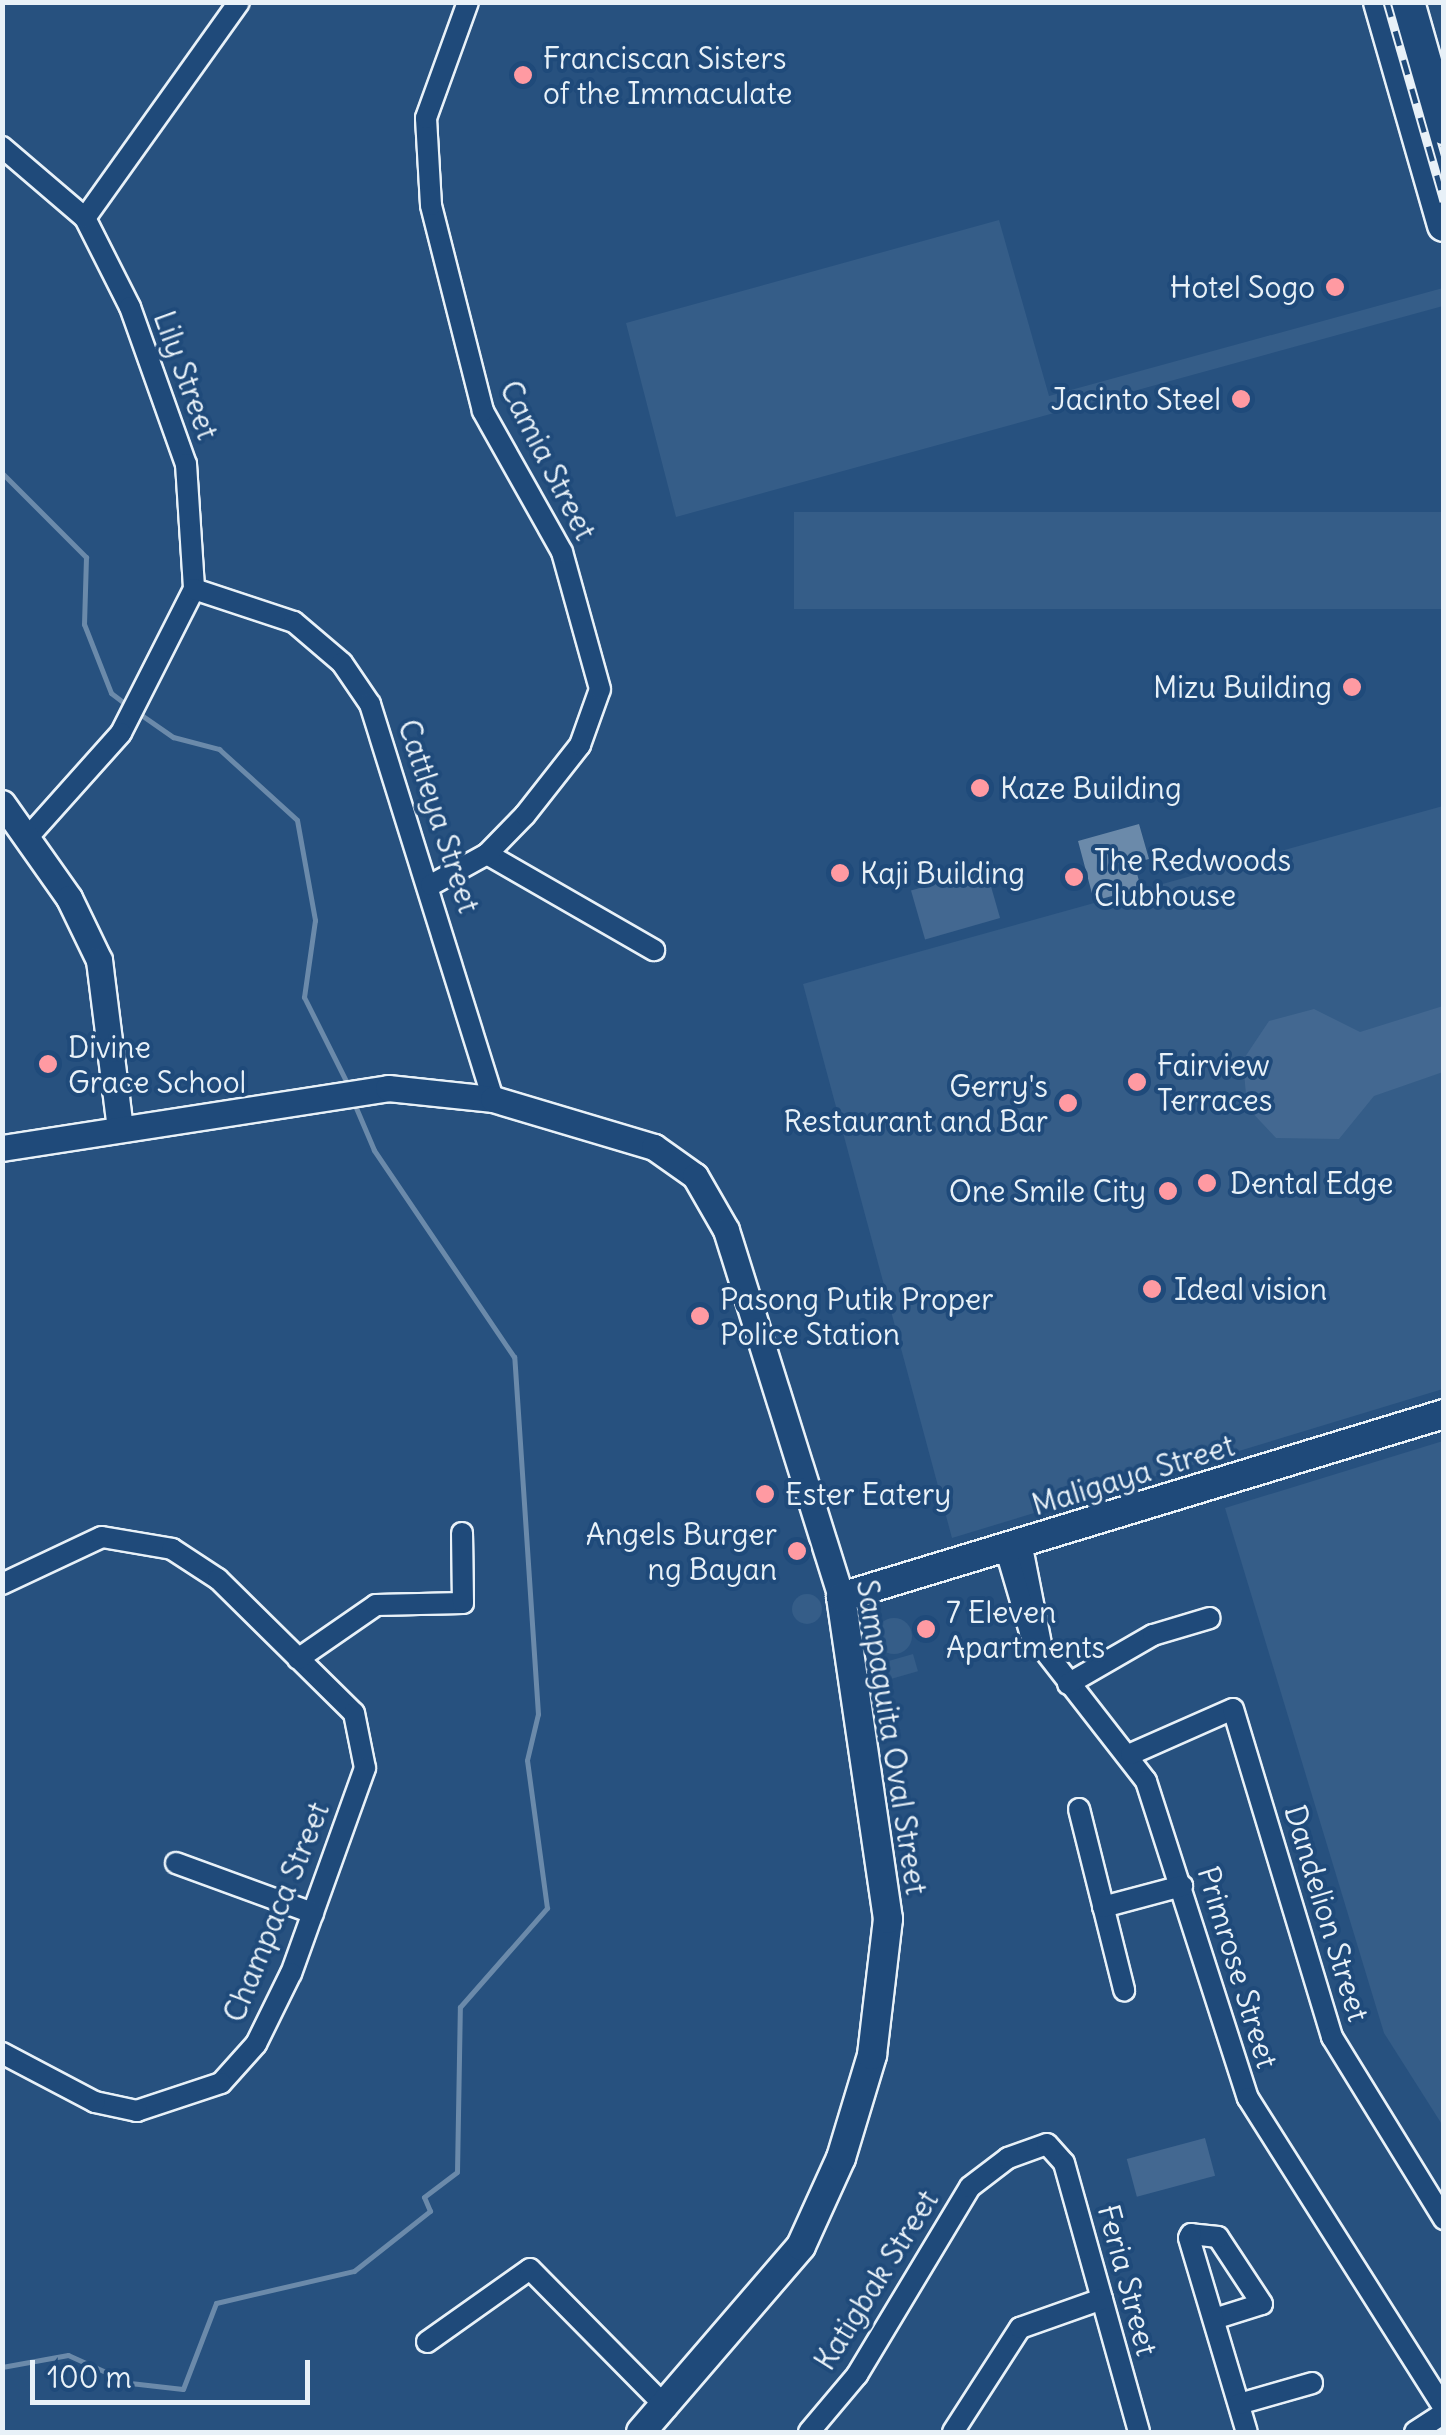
<!DOCTYPE html>
<html>
<head>
<meta charset="utf-8">
<style>
  body { margin:0 }
  #map { position:relative; width:1446px; height:2435px; overflow:hidden; background:#27517f; font-family:Delius,sans-serif }
  div>[style] { position:absolute }
  .built>* { inset:0; background:#355d88; transform-origin:0 0 }
  .round { border-radius:50% }
  .green>* { inset:0; background:#436891; transform-origin:0 0 }
  .water>* { inset:0; background:#6b8aaa }
  .stream>* { height:5px; margin:-2.5px; padding:0 2.5px; transform-origin:2.5px; border-radius:2.5px; background:#6b8aaa }
  .roads { filter:drop-shadow(2px 0 #e8f1f8) drop-shadow(-2px 0 #e8f1f8) drop-shadow(0 2px #e8f1f8) drop-shadow(0 -2px #e8f1f8) }
  .minor>* { height:20px; margin:-10px; padding:0 10px; transform-origin:10px; border-radius:10px; background:#1f4a7a }
  .tertiary>* { height:25px; margin:-12.5px; padding:0 12.5px; transform-origin:12.5px; border-radius:12.5px; background:#1f4a7a }
  .secondary>* { height:28px; margin:-14px; padding:0 14px; transform-origin:14px; border-radius:14px; background:#1f4a7a }
  .primary>* { height:32px; margin:-16px; padding:0 16px; transform-origin:16px; border-radius:16px; background:#1f4a7a }
  .rail>* { height:9px; margin-top:-4.5px; transform-origin:0; background:repeating-linear-gradient(90deg,#1f4a7a 0 15px,#e8f1f8 0 30px); box-sizing:border-box; border-block:2px solid #e8f1f8 }
  .dots>* { width:28px; height:28px; translate:-50% -50%; box-sizing:border-box; border:5px solid #1f4a7a; border-radius:50% }
  span { translate:-50% -50%; white-space:nowrap; text-align:center; line-height:1.15; -webkit-text-stroke:8px #1f4a7a; paint-order:stroke }
  .poi-label { font-size:30px; color:#e8f1f8 }
  .left { translate:0 -50%; text-align:left }
  .right { translate:-100% -50%; text-align:right }
  .street-label { font-size:30px; color:#e8f1f8 }
  .frame { position:absolute; inset:0; border:5px solid #e8f1f8; pointer-events:none }
  .scale { position:absolute; left:30px; top:2360px; width:280px; height:45px; box-sizing:border-box; border:5px solid #e8f1f8; border-top:0; padding-left:12px; font-size:30px; line-height:35px; white-space:nowrap; color:#e8f1f8; -webkit-text-stroke:8px #1f4a7a; paint-order:stroke }
</style>
</head>
<body>
<div id="map">
  <div class="built">
    <i style="clip-path:polygon(999px 220px,1049px 396px,1443px 288px,1443px 306px,676px 517px,626px 323px)"></i>
    <i style="left:1443px;top:512px;width:97px;height:649px;rotate:90deg"></i>
    <i style="clip-path:polygon(1443px 806px,1443px 1389px,952px 1538px,803px 984px)"></i>
    <i style="clip-path:polygon(1443px 1441px,1444px 1441px,1443px 2126px,1384px 2033px,1225px 1508px)"></i>
    <i class="round" style="left:792px;top:1594px;width:30px;height:30px"></i>
    <i class="round" style="left:876px;top:1618px;width:36px;height:36px"></i>
    <i style="left:913px;top:1654px;width:18px;height:41px;rotate:74deg"></i>
  </div>
  <div class="green">
    <i style="left:986px;top:869px;width:51px;height:78px;rotate:74deg"></i>
    <i style="clip-path:polygon(1443px 1006px,1443px 1072px,1374px 1096px,1339px 1139px,1276px 1138px,1247px 1107px,1243px 1060px,1269px 1021px,1314px 1009px,1360px 1032px)"></i>
    <i style="left:1205px;top:2138px;width:39px;height:81px;rotate:75deg"></i>
  </div>
  <div class="water">
    <i style="clip-path:polygon(1139px 824px,1149px 859px,1134px 863px,1141px 888px,1094px 901px,1078px 841px)"></i>
  </div>
  <div class="stream">
    <i style="left:2px;top:473px;width:119px;rotate:45deg"></i>
    <i style="left:86px;top:557px;width:67px;rotate:91.7deg"></i>
    <i style="left:84px;top:624px;width:74px;rotate:68.6deg"></i>
    <i style="left:111px;top:693px;width:21px;rotate:37deg"></i>
    <i style="left:137px;top:712px;width:44px;rotate:34.8deg"></i>
    <i style="left:173px;top:737px;width:48px;rotate:14.6deg"></i>
    <i style="left:219px;top:749px;width:105px;rotate:42.3deg"></i>
    <i style="left:297px;top:820px;width:102px;rotate:79.8deg"></i>
    <i style="left:315px;top:920px;width:78px;rotate:98.1deg"></i>
    <i style="left:304px;top:997px;width:101px;rotate:63.4deg"></i>
    <i style="left:2px;top:2367px;width:67px;rotate:-10.3deg"></i>
    <i style="left:68px;top:2355px;width:68px;rotate:24.3deg"></i>
    <i style="left:130px;top:2383px;width:53px;rotate:6.5deg"></i>
    <i style="left:183px;top:2389px;width:92px;rotate:-69deg"></i>
    <i style="left:216px;top:2303px;width:142px;rotate:-13.1deg"></i>
    <i style="left:354px;top:2271px;width:97px;rotate:-38.3deg"></i>
    <i style="left:430px;top:2211px;width:15px;rotate:-113deg"></i>
    <i style="left:424px;top:2197px;width:41px;rotate:-37.1deg"></i>
    <i style="left:457px;top:2172px;width:165px;rotate:-89deg"></i>
    <i style="left:460px;top:2007px;width:132px;rotate:-48.7deg"></i>
    <i style="left:547px;top:1908px;width:149px;rotate:-97.7deg"></i>
    <i style="left:527px;top:1760px;width:47px;rotate:-76.6deg"></i>
    <i style="left:538px;top:1714px;width:358px;rotate:-93.8deg"></i>
    <i style="left:514px;top:1357px;width:250px;rotate:-124.1deg"></i>
    <i style="left:374px;top:1150px;width:51px;rotate:-113.1deg"></i>
  </div>
  <div class="roads">
    <div class="minor">
      <i style="left:2px;top:147px;width:109px;rotate:40.5deg"></i>
      <i style="left:85px;top:218px;width:100px;rotate:63.2deg"></i>
      <i style="left:130px;top:307px;width:167px;rotate:70.4deg"></i>
      <i style="left:186px;top:464px;width:125px;rotate:86.3deg"></i>
      <i style="left:194px;top:589px;width:161px;rotate:116.9deg"></i>
      <i style="left:121px;top:733px;width:138px;rotate:131.8deg"></i>
      <i style="left:85px;top:218px;width:265px;rotate:-54.5deg"></i>
      <i style="left:194px;top:589px;width:105px;rotate:18.3deg"></i>
      <i style="left:294px;top:622px;width:63px;rotate:40.5deg"></i>
      <i style="left:342px;top:663px;width:50px;rotate:55.7deg"></i>
      <i style="left:370px;top:704px;width:414px;rotate:72.7deg"></i>
      <i style="left:487px;top:854px;width:193px;rotate:29.9deg"></i>
      <i style="left:431px;top:885px;width:64px;rotate:-29deg"></i>
      <i style="left:487px;top:854px;width:54px;rotate:-45.7deg"></i>
      <i style="left:525px;top:815px;width:89px;rotate:-51.8deg"></i>
      <i style="left:580px;top:745px;width:59px;rotate:-70.3deg"></i>
      <i style="left:600px;top:689px;width:142px;rotate:-105.5deg"></i>
      <i style="left:562px;top:552px;width:162px;rotate:-119.3deg"></i>
      <i style="left:483px;top:411px;width:212px;rotate:-104.2deg"></i>
      <i style="left:431px;top:205px;width:87px;rotate:-93.3deg"></i>
      <i style="left:426px;top:118px;width:123px;rotate:-70.1deg"></i>
      <i style="left:1021px;top:1542px;width:109px;rotate:78.9deg"></i>
      <i style="left:1005px;top:1547px;width:89px;rotate:73.6deg"></i>
      <i style="left:1030px;top:1632px;width:189px;rotate:52.1deg"></i>
      <i style="left:1146px;top:1781px;width:333px;rotate:72.2deg"></i>
      <i style="left:1248px;top:2098px;width:367px;rotate:57.7deg"></i>
      <i style="left:2px;top:1584px;width:110px;rotate:-25.2deg"></i>
      <i style="left:102px;top:1537px;width:71px;rotate:9.7deg"></i>
      <i style="left:172px;top:1549px;width:55px;rotate:33.1deg"></i>
      <i style="left:218px;top:1579px;width:191px;rotate:44.6deg"></i>
      <i style="left:354px;top:1713px;width:56px;rotate:78.7deg"></i>
      <i style="left:365px;top:1768px;width:218px;rotate:109.8deg"></i>
      <i style="left:291px;top:1973px;width:79px;rotate:116.2deg"></i>
      <i style="left:256px;top:2044px;width:52px;rotate:131.9deg"></i>
      <i style="left:221px;top:2083px;width:89px;rotate:161.6deg"></i>
      <i style="left:137px;top:2111px;width:43px;rotate:-167.9deg"></i>
      <i style="left:95px;top:2102px;width:105px;rotate:-152.2deg"></i>
      <i style="left:298px;top:1659px;width:95px;rotate:-34.7deg"></i>
      <i style="left:376px;top:1605px;width:87px;rotate:-1.3deg"></i>
      <i style="left:463px;top:1603px;width:70px;rotate:-90.8deg"></i>
      <i style="left:1068px;top:1684px;width:98px;rotate:-30deg"></i>
      <i style="left:1153px;top:1635px;width:59px;rotate:-16.6deg"></i>
      <i style="left:1131px;top:1754px;width:111px;rotate:-23.8deg"></i>
      <i style="left:1233px;top:1709px;width:343px;rotate:73.2deg"></i>
      <i style="left:1332px;top:2037px;width:214px;rotate:58.4deg"></i>
      <i style="left:1079px;top:1809px;width:187px;rotate:76deg"></i>
      <i style="left:176px;top:1863px;width:146px;rotate:20.1deg"></i>
      <i style="left:1103px;top:1907px;width:82px;rotate:-14.9deg"></i>
      <i style="left:1214px;top:2319px;width:50px;rotate:-17.4deg"></i>
      <i style="left:1262px;top:2304px;width:80px;rotate:-123.3deg"></i>
      <i style="left:1218px;top:2237px;width:27px;rotate:-174deg"></i>
      <i style="left:1191px;top:2234px;width:4px;rotate:117deg"></i>
      <i style="left:1189px;top:2238px;width:202px;rotate:73.4deg"></i>
      <i style="left:427px;top:2342px;width:126px;rotate:-35.3deg"></i>
      <i style="left:530px;top:2269px;width:195px;rotate:45.4deg"></i>
      <i style="left:1239px;top:2404px;width:76px;rotate:-16deg"></i>
      <i style="left:809px;top:2432px;width:75px;rotate:-49.9deg"></i>
      <i style="left:857px;top:2375px;width:219px;rotate:-59deg"></i>
      <i style="left:970px;top:2187px;width:48px;rotate:-37.3deg"></i>
      <i style="left:1008px;top:2158px;width:41px;rotate:-19.7deg"></i>
      <i style="left:1047px;top:2144px;width:25px;rotate:48deg"></i>
      <i style="left:1064px;top:2163px;width:279px;rotate:74.4deg"></i>
      <i style="left:953px;top:2432px;width:124px;rotate:-57.2deg"></i>
      <i style="left:1020px;top:2328px;width:87px;rotate:-19.5deg"></i>
      <i style="left:1415px;top:2432px;width:35px;rotate:-33deg"></i>
    </div>
    <div class="tertiary">
      <i style="left:2px;top:803px;width:116px;rotate:54.8deg"></i>
      <i style="left:69px;top:898px;width:69px;rotate:64.2deg"></i>
      <i style="left:99px;top:960px;width:169px;rotate:82.9deg"></i>
      <i style="left:2px;top:1148px;width:391px;rotate:-8.8deg"></i>
      <i style="left:388px;top:1088px;width:106px;rotate:6deg"></i>
      <i style="left:493px;top:1099px;width:168px;rotate:16.6deg"></i>
      <i style="left:654px;top:1147px;width:50px;rotate:35.3deg"></i>
      <i style="left:695px;top:1176px;width:62px;rotate:60.1deg"></i>
      <i style="left:726px;top:1230px;width:385px;rotate:72.6deg"></i>
    </div>
    <div class="secondary">
      <i style="left:641px;top:2432px;width:245px;rotate:-49.3deg"></i>
      <i style="left:801px;top:2246px;width:97px;rotate:-65.6deg"></i>
      <i style="left:841px;top:2158px;width:108px;rotate:-73.2deg"></i>
      <i style="left:872px;top:2055px;width:137px;rotate:-83.3deg"></i>
      <i style="left:888px;top:1919px;width:325px;rotate:-98.3deg"></i>
      <i style="left:841px;top:1597px;width:630px;rotate:-16.88deg"></i>
    </div>
    <div class="primary">
      <i style="left:1380px;top:2px;width:232px;rotate:74deg"></i>
      <i style="left:1408px;top:2px;width:131px;rotate:74.1deg"></i>
    </div>
  </div>
  <div class="rail">
    <i style="left:1387px;top:2px;width:207px;rotate:74deg"></i>
  </div>
  <div class="dots">
    <i style="left:523px;top:75px;background:#ff9aa2"></i>
    <i style="left:1335px;top:287px;background:#ff9aa2"></i>
    <i style="left:1241px;top:399px;background:#ff9aa2"></i>
    <i style="left:1352px;top:687px;background:#ff9aa2"></i>
    <i style="left:980px;top:788px;background:#ff9aa2"></i>
    <i style="left:840px;top:873px;background:#ff9aa2"></i>
    <i style="left:1074px;top:877px;background:#ff9aa2"></i>
    <i style="left:48px;top:1064px;background:#ff9aa2"></i>
    <i style="left:1137px;top:1082px;background:#ff9aa2"></i>
    <i style="left:1068px;top:1103px;background:#ff9aa2"></i>
    <i style="left:1207px;top:1183px;background:#ff9aa2"></i>
    <i style="left:1168px;top:1191px;background:#ff9aa2"></i>
    <i style="left:1152px;top:1289px;background:#ff9aa2"></i>
    <i style="left:700px;top:1316px;background:#ff9aa2"></i>
    <i style="left:765px;top:1494px;background:#ff9aa2"></i>
    <i style="left:797px;top:1551px;background:#ff9aa2"></i>
    <i style="left:926px;top:1629px;background:#ff9aa2"></i>
  </div>
  <div class="poi-label">
    <span class="left" style="left:543px;top:75px">Franciscan Sisters<br>of the Immaculate</span>
    <span class="right" style="left:1315px;top:287px">Hotel Sogo</span>
    <span class="right" style="left:1221px;top:399px">Jacinto Steel</span>
    <span class="right" style="left:1332px;top:687px">Mizu Building</span>
    <span class="left" style="left:1000px;top:788px">Kaze Building</span>
    <span class="left" style="left:1094px;top:877px">The Redwoods<br>Clubhouse</span>
    <span class="left" style="left:860px;top:873px">Kaji Building</span>
    <span class="left" style="left:68px;top:1064px">Divine<br>Grace School</span>
    <span class="left" style="left:1157px;top:1082px">Fairview<br>Terraces</span>
    <span class="right" style="left:1048px;top:1103px">Gerry's<br>Restaurant and Bar</span>
    <span class="left" style="left:1230px;top:1183px">Dental Edge</span>
    <span class="right" style="left:1146px;top:1191px">One Smile City</span>
    <span class="left" style="left:1174px;top:1289px">Ideal vision</span>
    <span class="left" style="left:720px;top:1316px">Pasong Putik Proper<br>Police Station</span>
    <span class="left" style="left:785px;top:1494px">Ester Eatery</span>
    <span class="right" style="left:777px;top:1551px">Angels Burger<br>ng Bayan</span>
    <span class="left" style="left:946px;top:1629px">7 Eleven<br>Apartments</span>
  </div>
  <div class="street-label">
    <span style="left:186px;top:375px;rotate:70deg">Lily Street</span>
    <span style="left:548px;top:460px;rotate:63deg">Camia Street</span>
    <span style="left:439px;top:816px;rotate:72deg">Cattleya Street</span>
    <span style="left:1133px;top:1475px;rotate:-17deg">Maligaya Street</span>
    <span style="left:892px;top:1737px;rotate:81deg">Sampaguita Oval Street</span>
    <span style="left:276px;top:1912px;rotate:-68deg">Champaca Street</span>
    <span style="left:1327px;top:1913px;rotate:73deg">Dandelion Street</span>
    <span style="left:1238px;top:1967px;rotate:73deg">Primrose Street</span>
    <span style="left:876px;top:2280px;rotate:-58deg">Katigbak Street</span>
    <span style="left:1128px;top:2280px;rotate:75deg">Feria Street</span>
  </div>
  <div class="frame"></div>
  <div class="scale">100 m</div>
</div>
</body>
</html>
